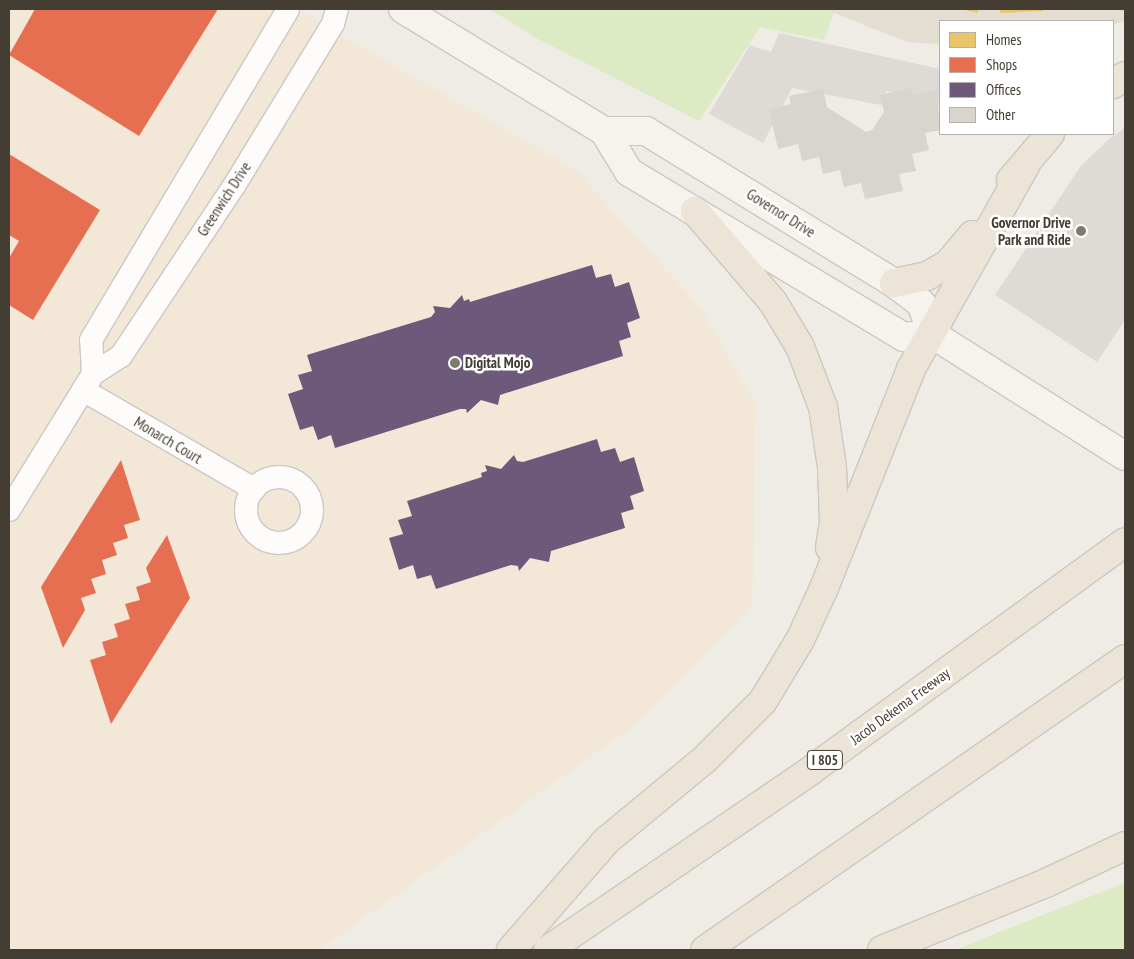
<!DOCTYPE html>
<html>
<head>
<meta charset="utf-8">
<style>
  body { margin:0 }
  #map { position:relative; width:1134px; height:959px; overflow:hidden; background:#efece6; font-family:"PT Sans Narrow",sans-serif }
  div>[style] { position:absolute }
  .residential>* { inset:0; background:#e4ded2 }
  .commercial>* { inset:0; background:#f3e8d7 }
  .green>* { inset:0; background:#dcebc3 }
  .parking>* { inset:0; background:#dedbd6 }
  .homes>* { inset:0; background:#e9c46a }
  .shops>* { inset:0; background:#e76f51 }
  .offices>* { inset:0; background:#6d597a }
  .building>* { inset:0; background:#d8d4ce }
  .roads { filter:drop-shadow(1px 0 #cbc8c2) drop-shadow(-1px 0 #cbc8c2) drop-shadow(0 1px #cbc8c2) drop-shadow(0 -1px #cbc8c2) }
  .minor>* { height:22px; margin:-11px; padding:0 11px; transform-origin:11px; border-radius:11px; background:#fdfcfb }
  .minor>.ring { margin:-11px; padding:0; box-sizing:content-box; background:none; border:22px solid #fdfcfb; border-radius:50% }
  .secondary>* { height:28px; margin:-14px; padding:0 14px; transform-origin:14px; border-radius:14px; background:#f6f3ec }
  .motorway>* { height:28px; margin:-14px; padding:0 14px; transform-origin:14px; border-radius:14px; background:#ebe4d7 }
  .dots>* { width:14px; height:14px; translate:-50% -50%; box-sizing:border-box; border:2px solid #fff; border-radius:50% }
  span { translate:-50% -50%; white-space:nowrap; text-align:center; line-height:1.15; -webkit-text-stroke:5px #fff; paint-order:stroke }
  .shield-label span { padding:1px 4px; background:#fff; border:1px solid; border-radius:4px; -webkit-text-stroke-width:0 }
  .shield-label { font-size:14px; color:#443d32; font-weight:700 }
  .street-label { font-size:15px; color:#443d32 }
  .poi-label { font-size:15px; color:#443d32; font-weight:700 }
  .right { translate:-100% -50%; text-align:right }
  .left { translate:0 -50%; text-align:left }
  .frame { position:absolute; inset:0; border:10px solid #443d32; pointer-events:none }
  .legend { position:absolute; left:939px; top:20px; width:175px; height:115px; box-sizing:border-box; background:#fff; border:1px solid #b4b1ad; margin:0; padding:6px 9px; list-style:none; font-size:15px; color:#443d32 }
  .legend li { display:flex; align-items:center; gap:10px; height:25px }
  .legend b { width:25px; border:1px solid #b4b1ad }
</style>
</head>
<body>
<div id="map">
  <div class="residential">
    <i style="clip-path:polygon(824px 9px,1125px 9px,1125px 21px,1113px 25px,1113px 21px,940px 21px,940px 44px,907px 42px)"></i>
  </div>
  <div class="commercial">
    <i style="clip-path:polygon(9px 9px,296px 9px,576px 170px,701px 308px,755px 403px,753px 604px,640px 722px,319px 950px,9px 950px)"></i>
  </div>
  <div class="green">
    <i style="clip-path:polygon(490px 9px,824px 9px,834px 13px,824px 40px,760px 27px,699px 121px,538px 39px)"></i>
    <i style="clip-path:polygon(1125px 883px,1125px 950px,956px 950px,994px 934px)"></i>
  </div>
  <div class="parking">
    <i style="clip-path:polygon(779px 33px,940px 69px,940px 103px,886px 91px,881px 105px,792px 88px,763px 143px,709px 114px,750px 45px,771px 52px)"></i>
    <i style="clip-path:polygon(1125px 128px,1125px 320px,1097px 362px,995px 295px,1080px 167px,1111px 137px)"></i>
  </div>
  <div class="homes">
    <i style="clip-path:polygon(960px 9px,978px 9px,978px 13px)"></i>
    <i style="clip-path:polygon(1000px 9px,1043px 9px,1043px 11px,1000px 13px)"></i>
  </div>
  <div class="shops">
    <i style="clip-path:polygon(35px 9px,218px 9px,139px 136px,9px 55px)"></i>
    <i style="clip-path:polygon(9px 154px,100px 210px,33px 320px,9px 305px,9px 258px,19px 241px,9px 235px)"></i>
    <i style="clip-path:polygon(121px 460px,140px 520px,124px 525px,128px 538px,113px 543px,117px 555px,102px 560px,106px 574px,91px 579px,96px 593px,81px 598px,85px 610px,63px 648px,41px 587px)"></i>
    <i style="clip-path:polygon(167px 535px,190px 598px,111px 724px,90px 660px,106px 655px,102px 642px,118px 637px,114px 624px,130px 619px,125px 604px,140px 600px,136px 587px,151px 582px,146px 568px)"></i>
  </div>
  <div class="offices">
    <i style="clip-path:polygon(592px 265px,596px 278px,611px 274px,615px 287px,629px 282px,640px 318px,627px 323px,631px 337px,619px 341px,623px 356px,500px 395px,498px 405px,481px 400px,467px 413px,466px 409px,460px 409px,335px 448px,331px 435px,318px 440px,313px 426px,300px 430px,288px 394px,303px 389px,298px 375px,312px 371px,307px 355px,431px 317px,435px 312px,433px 306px,450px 308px,462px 295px,464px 301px,469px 299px,470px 302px)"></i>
    <i style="clip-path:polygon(597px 439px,601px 452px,615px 448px,620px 462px,634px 457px,644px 491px,630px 496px,634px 509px,621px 513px,625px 528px,551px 551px,549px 562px,530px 558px,519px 571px,518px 566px,511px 565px,436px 589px,431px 575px,417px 579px,413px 565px,399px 570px,389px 538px,403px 534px,398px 520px,412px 516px,407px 501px,482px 477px,481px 473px,487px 471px,485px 465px,501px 469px,514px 455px,517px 461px,523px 462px)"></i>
  </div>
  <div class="building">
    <i style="clip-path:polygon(911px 88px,913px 95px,937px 90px,940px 130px,925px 133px,929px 150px,912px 154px,916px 171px,899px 174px,903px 191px,865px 199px,861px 183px,844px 187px,840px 170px,823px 174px,819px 157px,802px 161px,798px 144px,778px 149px,769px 109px,791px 104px,789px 96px,823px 89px,827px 107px,866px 132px,872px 130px,884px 112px,880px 95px)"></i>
  </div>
  <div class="roads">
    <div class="minor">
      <i style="left:93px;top:374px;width:34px;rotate:-93deg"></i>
      <i style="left:91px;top:340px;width:385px;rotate:-59.2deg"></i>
      <i style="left:83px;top:390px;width:198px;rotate:30.1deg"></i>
      <i class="ring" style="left:246px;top:477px;width:44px;height:44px"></i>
      <i style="left:9px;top:510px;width:160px;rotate:-58.3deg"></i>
      <i style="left:93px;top:374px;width:33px;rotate:-33deg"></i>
      <i style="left:121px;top:356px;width:204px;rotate:-56.4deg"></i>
      <i style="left:234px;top:186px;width:190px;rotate:-58.6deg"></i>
      <i style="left:333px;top:24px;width:16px;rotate:-75deg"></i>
    </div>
    <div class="secondary">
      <i style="left:403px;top:9px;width:235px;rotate:31.3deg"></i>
      <i style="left:604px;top:131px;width:48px;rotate:58.6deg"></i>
      <i style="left:629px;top:172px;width:321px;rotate:31deg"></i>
      <i style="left:904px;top:337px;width:28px;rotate:-6deg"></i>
      <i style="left:604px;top:131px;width:42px"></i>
      <i style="left:646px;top:131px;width:291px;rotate:31.5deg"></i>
      <i style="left:894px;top:283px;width:34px;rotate:37deg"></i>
      <i style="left:921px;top:303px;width:33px;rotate:70deg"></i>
      <i style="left:932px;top:334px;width:228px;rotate:32.3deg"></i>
    </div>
    <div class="motorway">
      <i style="left:1113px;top:84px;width:14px;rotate:-34deg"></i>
      <i style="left:1011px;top:180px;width:60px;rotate:-49.7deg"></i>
      <i style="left:695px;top:211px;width:120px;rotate:49.4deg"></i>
      <i style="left:773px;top:302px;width:52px;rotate:59deg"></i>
      <i style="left:800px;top:347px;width:64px;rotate:69deg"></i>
      <i style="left:823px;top:407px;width:61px;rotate:81.5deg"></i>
      <i style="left:832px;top:467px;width:55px;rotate:87.9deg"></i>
      <i style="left:834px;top:522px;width:26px;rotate:99deg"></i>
      <i style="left:894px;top:283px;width:34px;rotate:-12deg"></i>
      <i style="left:927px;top:276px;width:24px;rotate:-30deg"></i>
      <i style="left:948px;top:264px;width:38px;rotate:-50deg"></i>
      <i style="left:511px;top:950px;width:145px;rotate:-48.9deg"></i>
      <i style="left:606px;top:841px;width:127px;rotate:-39.6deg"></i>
      <i style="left:704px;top:760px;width:83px;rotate:-45deg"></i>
      <i style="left:763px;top:701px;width:71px;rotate:-58.8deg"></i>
      <i style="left:800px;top:640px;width:57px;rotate:-65.2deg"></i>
      <i style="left:824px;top:588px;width:236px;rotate:-68.3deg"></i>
      <i style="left:911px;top:369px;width:233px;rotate:-60.7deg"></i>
      <i style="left:548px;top:950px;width:317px;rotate:-34.3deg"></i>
      <i style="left:810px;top:771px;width:389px;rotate:-36deg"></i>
      <i style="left:705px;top:950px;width:511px;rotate:-34.72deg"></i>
      <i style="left:882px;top:950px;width:177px;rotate:-22.2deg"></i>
      <i style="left:1046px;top:883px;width:87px;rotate:-25.1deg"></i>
    </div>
  </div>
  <div class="dots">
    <i style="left:1081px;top:231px;background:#807a71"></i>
    <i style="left:455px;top:363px;background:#807a71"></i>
  </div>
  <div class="shield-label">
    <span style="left:825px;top:760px">I 805</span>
  </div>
  <div class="street-label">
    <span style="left:224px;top:199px;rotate:-57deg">Greenwich Drive</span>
    <span style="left:781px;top:213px;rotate:32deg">Governor Drive</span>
    <span style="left:168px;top:440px;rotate:31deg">Monarch Court</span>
    <span style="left:900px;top:706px;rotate:-36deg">Jacob Dekema Freeway</span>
  </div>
  <div class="poi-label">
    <span class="right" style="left:1071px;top:231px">Governor Drive<br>Park and Ride</span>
    <span class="left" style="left:465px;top:363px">Digital Mojo</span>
  </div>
  <div class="frame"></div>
  <ul class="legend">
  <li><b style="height:14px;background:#e9c46a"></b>Homes</li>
  <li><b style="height:14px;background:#e76f51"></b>Shops</li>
  <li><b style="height:14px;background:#6d597a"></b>Offices</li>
  <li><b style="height:14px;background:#d8d4ce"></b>Other</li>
  </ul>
</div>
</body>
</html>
